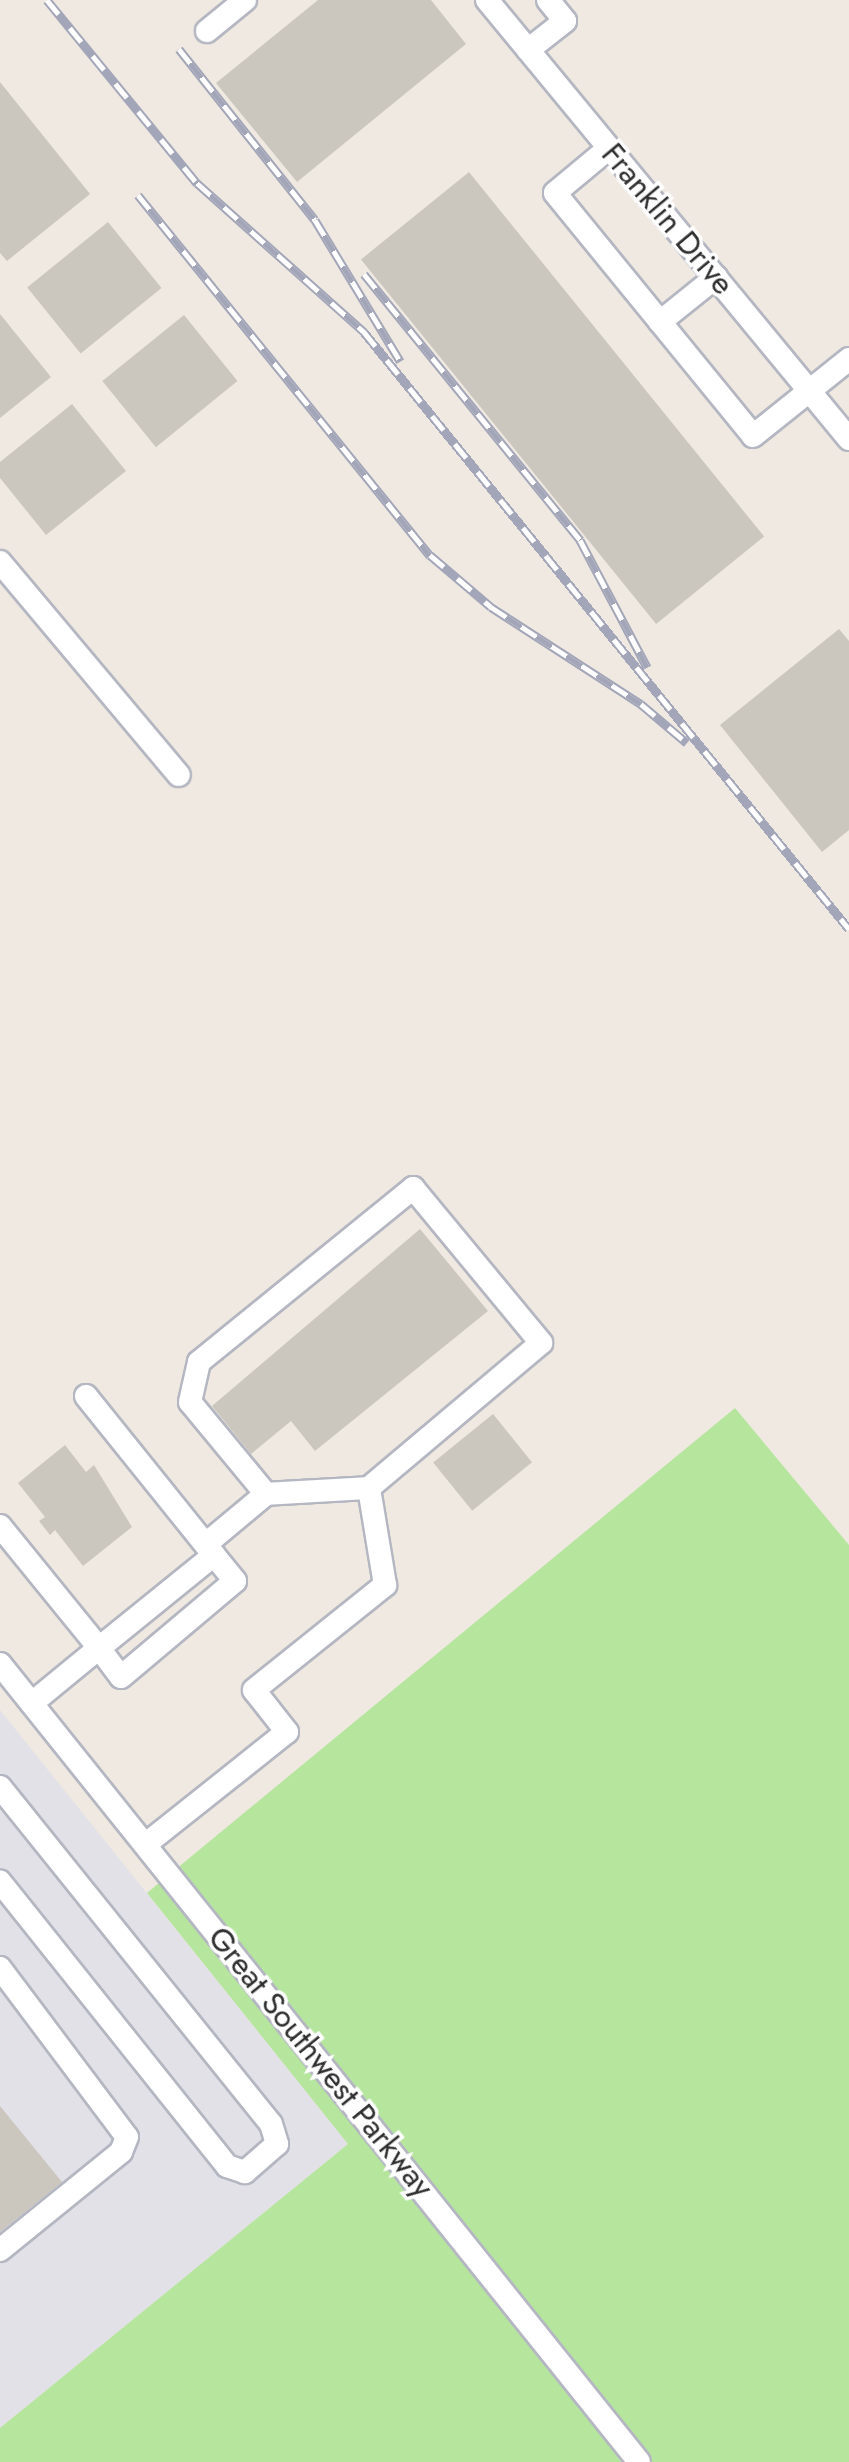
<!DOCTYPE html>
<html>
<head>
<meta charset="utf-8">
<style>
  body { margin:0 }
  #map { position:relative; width:849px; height:2462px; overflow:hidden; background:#efe9e1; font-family:Jost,sans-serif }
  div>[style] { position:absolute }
  .industrial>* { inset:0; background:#e3e1e8 }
  .green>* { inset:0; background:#b6e59e }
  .building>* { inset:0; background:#cbc7bf; transform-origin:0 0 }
  .roads { filter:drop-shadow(2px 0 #b4b7c1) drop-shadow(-2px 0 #b4b7c1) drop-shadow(0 2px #b4b7c1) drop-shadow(0 -2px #b4b7c1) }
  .minor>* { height:22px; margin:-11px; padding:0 11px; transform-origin:11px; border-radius:11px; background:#fff }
  .rail>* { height:9px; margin-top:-4.5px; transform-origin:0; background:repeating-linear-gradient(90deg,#fff 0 18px,#a3a6b8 0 36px); box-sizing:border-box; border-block:2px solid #a3a6b8 }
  span { translate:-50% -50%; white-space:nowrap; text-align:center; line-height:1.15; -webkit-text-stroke:7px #fff; paint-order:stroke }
  .street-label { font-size:32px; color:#2e2e2e }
</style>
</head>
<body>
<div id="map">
  <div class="industrial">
    <i style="clip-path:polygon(0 1710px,348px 2144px,0 2428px)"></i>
  </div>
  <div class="green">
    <i style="clip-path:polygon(735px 1408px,849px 1545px,849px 2462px,0 2462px,0 2428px,348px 2144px,147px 1893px)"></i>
  </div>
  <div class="building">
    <i style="clip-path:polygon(318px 0,431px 0,466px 44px,297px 182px,216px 83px)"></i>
    <i style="clip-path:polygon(0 82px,90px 194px,7px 261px,0 253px)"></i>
    <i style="left:469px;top:172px;width:469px;height:139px;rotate:51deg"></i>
    <i style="left:108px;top:222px;width:85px;height:104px;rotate:51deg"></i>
    <i style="clip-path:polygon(0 314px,51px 377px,0 418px)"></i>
    <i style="left:184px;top:315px;width:85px;height:105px;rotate:51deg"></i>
    <i style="clip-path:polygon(72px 404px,126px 471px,46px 535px,0 478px,0 462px)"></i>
    <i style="clip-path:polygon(839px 629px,849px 641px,849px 830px,822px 852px,720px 725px)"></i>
    <i style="clip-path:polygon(420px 1229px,488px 1311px,315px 1451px,291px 1421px,251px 1454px,212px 1406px)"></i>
    <i style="left:493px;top:1414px;width:62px;height:77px;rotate:51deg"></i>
    <i style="clip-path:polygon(65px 1445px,86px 1472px,94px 1465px,132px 1527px,83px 1566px,55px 1530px,50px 1535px,39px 1521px,45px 1517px,18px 1483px)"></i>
    <i style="clip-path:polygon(0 2106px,62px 2182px,0 2232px)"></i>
  </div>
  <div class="roads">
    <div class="minor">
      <i style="left:487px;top:0;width:569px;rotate:50.49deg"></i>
      <i style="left:207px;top:31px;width:49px;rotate:-39.2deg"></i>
      <i style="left:528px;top:50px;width:47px;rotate:-38.1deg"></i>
      <i style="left:565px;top:21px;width:27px;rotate:-129deg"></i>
      <i style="left:609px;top:148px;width:70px;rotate:140.2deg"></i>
      <i style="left:555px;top:193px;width:313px;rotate:50.8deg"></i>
      <i style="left:753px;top:436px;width:123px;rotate:-38.7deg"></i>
      <i style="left:660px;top:322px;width:72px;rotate:-38.8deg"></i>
      <i style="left:0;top:562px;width:278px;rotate:50deg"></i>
      <i style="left:86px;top:1396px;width:204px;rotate:51.2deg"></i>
      <i style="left:214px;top:1555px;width:148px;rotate:141deg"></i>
      <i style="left:99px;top:1648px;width:36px;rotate:53deg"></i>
      <i style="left:121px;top:1677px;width:149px;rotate:-40.1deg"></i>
      <i style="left:235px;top:1581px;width:33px;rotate:-129deg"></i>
      <i style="left:0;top:1526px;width:157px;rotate:50.9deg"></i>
      <i style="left:99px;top:1648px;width:87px;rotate:140.6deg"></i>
      <i style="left:206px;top:1544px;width:78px;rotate:-39.8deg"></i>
      <i style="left:266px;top:1494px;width:119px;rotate:-129.6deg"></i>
      <i style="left:190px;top:1402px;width:41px;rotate:-77.3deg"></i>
      <i style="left:199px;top:1362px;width:276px;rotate:-39.1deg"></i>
      <i style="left:413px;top:1188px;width:201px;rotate:50.4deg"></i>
      <i style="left:541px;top:1343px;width:225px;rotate:139.9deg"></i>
      <i style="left:369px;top:1488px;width:103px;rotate:176.7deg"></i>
      <i style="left:0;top:1664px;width:1022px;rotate:51.31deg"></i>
      <i style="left:0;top:1787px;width:432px;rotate:51.2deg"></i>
      <i style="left:271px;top:2124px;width:21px;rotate:73deg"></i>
      <i style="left:277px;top:2144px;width:43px;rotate:138.8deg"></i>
      <i style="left:245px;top:2172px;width:19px;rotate:-162deg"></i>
      <i style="left:227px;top:2166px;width:364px;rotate:-128.6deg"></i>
      <i style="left:146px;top:1844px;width:180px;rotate:-38.5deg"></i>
      <i style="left:287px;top:1732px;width:53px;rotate:-128.2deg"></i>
      <i style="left:254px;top:1690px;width:168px;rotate:-38.7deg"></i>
      <i style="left:385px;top:1585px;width:98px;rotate:-99.4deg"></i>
      <i style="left:0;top:1968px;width:211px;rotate:53.1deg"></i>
      <i style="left:127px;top:2137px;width:16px;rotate:112deg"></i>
      <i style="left:121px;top:2152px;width:156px;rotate:141deg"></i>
    </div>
  </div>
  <div class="rail">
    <i style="left:47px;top:0;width:237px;rotate:50.7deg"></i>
    <i style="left:197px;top:183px;width:224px;rotate:41.7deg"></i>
    <i style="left:364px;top:332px;width:769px;rotate:50.91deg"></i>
    <i style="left:179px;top:49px;width:218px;rotate:51.5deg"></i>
    <i style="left:315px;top:220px;width:165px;rotate:58.9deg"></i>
    <i style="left:138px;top:195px;width:464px;rotate:51deg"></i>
    <i style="left:430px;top:555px;width:80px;rotate:40.4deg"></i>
    <i style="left:491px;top:607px;width:179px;rotate:32.9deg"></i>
    <i style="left:641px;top:704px;width:60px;rotate:40.3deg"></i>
    <i style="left:364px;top:274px;width:343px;rotate:50.9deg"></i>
    <i style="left:580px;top:540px;width:144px;rotate:62.2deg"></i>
  </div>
  <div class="street-label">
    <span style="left:668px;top:219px;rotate:50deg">Franklin Drive</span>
    <span style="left:321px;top:2062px;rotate:51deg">Great Southwest Parkway</span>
  </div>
</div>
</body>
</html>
